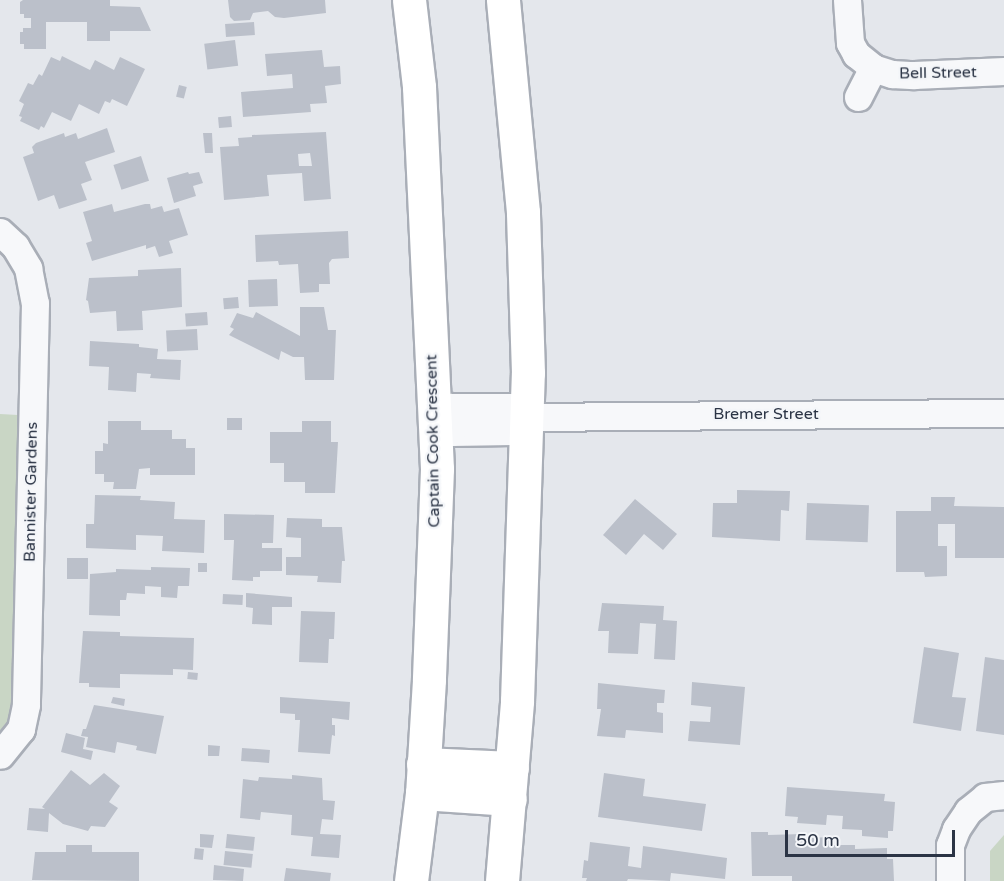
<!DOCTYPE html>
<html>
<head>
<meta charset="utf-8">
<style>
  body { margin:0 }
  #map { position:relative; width:1004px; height:881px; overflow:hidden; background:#e4e7ec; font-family:"Varela Round",sans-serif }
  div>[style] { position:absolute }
  .green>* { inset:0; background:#c9d6c5 }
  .building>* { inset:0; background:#bbc0ca; transform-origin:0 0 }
  .roads { filter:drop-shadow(2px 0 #a9aeb7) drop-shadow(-2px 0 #a9aeb7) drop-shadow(0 2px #a9aeb7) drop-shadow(0 -2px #a9aeb7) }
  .minor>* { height:27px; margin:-13.5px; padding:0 13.5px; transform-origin:13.5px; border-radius:13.5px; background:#f7f8fa }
  .secondary>* { height:33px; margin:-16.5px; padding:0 16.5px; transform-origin:16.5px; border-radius:16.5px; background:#fff }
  span { translate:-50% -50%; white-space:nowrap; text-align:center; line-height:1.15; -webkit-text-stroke:5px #f4f6f9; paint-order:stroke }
  .street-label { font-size:16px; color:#2b3445 }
  .scale { position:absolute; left:785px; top:830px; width:170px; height:27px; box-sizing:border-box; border:3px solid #2b3445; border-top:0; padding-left:8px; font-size:18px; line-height:21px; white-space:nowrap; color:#2b3445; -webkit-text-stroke:4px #f4f6f9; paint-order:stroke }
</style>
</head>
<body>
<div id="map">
  <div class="green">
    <i style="clip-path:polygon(0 414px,18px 415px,12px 707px,9px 719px,0 735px)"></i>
    <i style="clip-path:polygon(1004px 835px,1004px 881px,990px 881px,990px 851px)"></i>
  </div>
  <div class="building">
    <i style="clip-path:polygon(23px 0,110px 0,110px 6px,140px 7px,151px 31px,110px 31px,110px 41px,87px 41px,87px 22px,46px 22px,46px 49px,24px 49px,24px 44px,20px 44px,20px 32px,23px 32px,23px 28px,31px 28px,31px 18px,24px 18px,24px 14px,20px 14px,20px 2px)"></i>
    <i style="clip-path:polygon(228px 0,325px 0,326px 13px,284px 18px,275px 17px,268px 11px,253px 13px,250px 20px,234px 21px,230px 17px)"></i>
    <i style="left:254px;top:22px;width:13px;height:29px;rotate:86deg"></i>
    <i style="left:235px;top:40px;width:26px;height:31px;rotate:83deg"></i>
    <i style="clip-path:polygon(322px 50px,324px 67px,340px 66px,341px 84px,325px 86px,327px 103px,310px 104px,311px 112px,243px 117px,241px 92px,293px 88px,292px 74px,267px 76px,265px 54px)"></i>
    <i style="clip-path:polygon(62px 56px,90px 70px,95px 60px,114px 70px,120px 57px,145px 69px,127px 106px,112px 99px,110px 103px,105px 101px,99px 114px,79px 104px,71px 121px,52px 112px,44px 128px,41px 126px,39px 130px,20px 121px,22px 117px,19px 116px,24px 104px,19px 101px,28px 83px,33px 85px,39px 74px,42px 76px,51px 57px,60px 61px)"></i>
    <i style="left:179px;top:85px;width:8px;height:12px;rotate:14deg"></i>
    <i style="left:231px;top:116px;width:11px;height:13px;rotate:85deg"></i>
    <i style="clip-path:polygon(107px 128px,115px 152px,85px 162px,92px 180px,81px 184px,87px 200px,59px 209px,54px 195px,38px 201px,23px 157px,34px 153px,32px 147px,36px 143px,64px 133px,65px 137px,76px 133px,78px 139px)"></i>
    <i style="clip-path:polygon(evenodd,326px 132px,331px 199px,304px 201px,302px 173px,267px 175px,269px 196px,224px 200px,220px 147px,239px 146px,238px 138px,252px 137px,252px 135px,326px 132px,310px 153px,312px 166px,299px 166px,298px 154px,310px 153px)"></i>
    <i style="clip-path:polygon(203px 133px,212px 133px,213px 153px,205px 153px)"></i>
    <i style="left:141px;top:156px;width:26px;height:29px;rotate:72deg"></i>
    <i style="clip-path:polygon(188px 172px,189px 174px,199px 172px,203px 183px,193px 186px,196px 196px,174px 203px,167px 178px)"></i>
    <i style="clip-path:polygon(112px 204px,114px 212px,145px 204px,150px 204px,151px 209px,162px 206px,164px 212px,179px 208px,188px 235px,169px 241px,173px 253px,159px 257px,155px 246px,146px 249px,146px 245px,92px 261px,86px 243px,92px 241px,83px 212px)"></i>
    <i style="clip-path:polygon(348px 231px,349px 258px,332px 259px,329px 263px,330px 284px,319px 284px,319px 292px,300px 293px,298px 264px,279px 265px,278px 261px,256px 262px,255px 235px)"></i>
    <i style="clip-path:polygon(181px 268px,182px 307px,142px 311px,143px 330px,117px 331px,116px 311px,90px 313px,88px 301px,86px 300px,89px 278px,138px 276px,138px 270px)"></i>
    <i style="left:277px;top:279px;width:27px;height:29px;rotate:88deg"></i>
    <i style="left:238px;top:297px;width:11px;height:15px;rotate:85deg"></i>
    <i style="clip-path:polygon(300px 307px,324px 307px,328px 330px,336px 330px,334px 380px,305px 380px,304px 357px,293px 357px,281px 351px,279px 360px,229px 335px,234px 329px,230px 327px,237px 313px,253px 318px,256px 312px,300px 336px)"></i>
    <i style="left:207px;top:312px;width:13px;height:22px;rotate:86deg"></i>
    <i style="left:197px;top:329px;width:21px;height:31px;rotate:87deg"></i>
    <i style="clip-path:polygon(90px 341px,139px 344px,139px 347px,158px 349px,157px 359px,181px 360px,180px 380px,150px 378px,151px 374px,137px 373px,136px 392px,108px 390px,109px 367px,89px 366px)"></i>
    <i style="left:227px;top:418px;width:15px;height:12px"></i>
    <i style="clip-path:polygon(108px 421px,141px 421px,141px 430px,172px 430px,172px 439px,186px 439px,186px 448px,195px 448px,195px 475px,150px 475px,150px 468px,139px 469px,136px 489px,113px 489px,114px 482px,104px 482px,104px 474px,95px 474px,95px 451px,103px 451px,103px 443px,108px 444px)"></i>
    <i style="clip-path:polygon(302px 421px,331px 421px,331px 442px,338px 442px,335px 493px,305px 493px,305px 482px,284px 482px,284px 463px,270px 463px,270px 432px,302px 432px)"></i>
    <i style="clip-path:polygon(737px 490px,790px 491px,789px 511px,781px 510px,780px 541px,712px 537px,713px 503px,737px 503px)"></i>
    <i style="clip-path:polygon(95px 495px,141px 496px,140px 500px,175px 502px,174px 519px,205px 520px,204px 553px,162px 551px,163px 536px,136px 535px,136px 550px,86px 548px,86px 524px,94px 524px)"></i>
    <i style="clip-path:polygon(931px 497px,955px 497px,954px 506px,1004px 507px,1004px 558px,955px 558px,955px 524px,938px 524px,938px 546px,947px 546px,947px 576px,925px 577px,924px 572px,896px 572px,896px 511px,931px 511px)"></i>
    <i style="clip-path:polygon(635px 499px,677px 534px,663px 550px,644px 534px,626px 555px,603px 535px)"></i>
    <i style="left:807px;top:503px;width:62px;height:37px;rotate:2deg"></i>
    <i style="clip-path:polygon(224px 514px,274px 515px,273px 543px,262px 543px,262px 548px,282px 548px,282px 571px,260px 571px,260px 577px,253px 577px,253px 581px,232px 580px,234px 540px,224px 540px)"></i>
    <i style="clip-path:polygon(287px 518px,322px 519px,322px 527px,342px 527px,345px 561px,342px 561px,341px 583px,317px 582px,318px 576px,286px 575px,286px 557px,301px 557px,301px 538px,286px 537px)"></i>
    <i style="left:67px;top:558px;width:21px;height:21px"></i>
    <i style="left:198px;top:563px;width:9px;height:9px"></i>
    <i style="clip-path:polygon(151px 567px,190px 568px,189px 586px,178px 586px,177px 598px,161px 597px,161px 587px,145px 586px,145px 594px,127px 593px,126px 600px,120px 600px,120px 616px,89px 615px,90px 574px,116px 572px,116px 569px,151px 570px)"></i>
    <i style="clip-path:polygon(246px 593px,292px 597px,292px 607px,272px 607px,272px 625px,252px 624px,253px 608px,246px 607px)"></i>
    <i style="left:223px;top:594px;width:20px;height:10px;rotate:3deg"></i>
    <i style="clip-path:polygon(602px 603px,664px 606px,663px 620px,677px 621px,675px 660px,654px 659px,656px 624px,640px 623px,638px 654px,608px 653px,609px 631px,598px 631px)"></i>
    <i style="clip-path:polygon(301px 611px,335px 612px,334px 639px,329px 639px,328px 663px,299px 662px)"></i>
    <i style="clip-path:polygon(83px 631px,120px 632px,120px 636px,194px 638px,193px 670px,173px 669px,173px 675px,120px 674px,120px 688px,89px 687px,89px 683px,79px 683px)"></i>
    <i style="clip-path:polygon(924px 647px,959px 653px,952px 697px,966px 698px,961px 731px,913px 723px)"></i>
    <i style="clip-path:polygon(985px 657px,1004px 660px,1004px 735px,976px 731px)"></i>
    <i style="left:188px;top:672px;width:10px;height:7px;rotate:6deg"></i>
    <i style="clip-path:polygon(692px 682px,745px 687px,740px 745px,688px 741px,690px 721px,710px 722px,711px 707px,691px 705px)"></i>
    <i style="clip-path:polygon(598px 683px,665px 690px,664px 703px,657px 703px,657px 712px,663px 713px,663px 733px,626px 730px,625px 738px,597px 736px,601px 709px,597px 709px)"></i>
    <i style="clip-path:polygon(113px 697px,125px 699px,124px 706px,111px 703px)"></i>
    <i style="clip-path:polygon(280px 697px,350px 702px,349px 720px,332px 718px,332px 725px,335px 725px,335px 736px,332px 735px,330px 754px,298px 752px,300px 720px,295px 720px,295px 714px,280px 713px)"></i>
    <i style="clip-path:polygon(94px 705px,164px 716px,156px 754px,136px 750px,137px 746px,117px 742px,115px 753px,86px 747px,88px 737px,81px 736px,83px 729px,86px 729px)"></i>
    <i style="clip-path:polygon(66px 733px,85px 738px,83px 749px,93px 751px,91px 760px,61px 752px)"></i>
    <i style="clip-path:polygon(208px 745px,220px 746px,219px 756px,208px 756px)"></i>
    <i style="left:242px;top:748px;width:28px;height:13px;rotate:4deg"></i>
    <i style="clip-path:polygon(71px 770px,90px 785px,104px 773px,120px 786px,109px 802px,118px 808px,105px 827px,91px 826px,88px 831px,63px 824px,49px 813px,48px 832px,27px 830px,29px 808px,45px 809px,42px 807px)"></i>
    <i style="clip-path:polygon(604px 773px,645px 779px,643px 796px,706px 804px,702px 831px,598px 817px)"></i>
    <i style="clip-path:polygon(292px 775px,322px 778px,323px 800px,335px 801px,333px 820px,322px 819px,320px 834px,341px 835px,339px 858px,311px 856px,313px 837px,291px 835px,292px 815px,261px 812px,260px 820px,240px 818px,243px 779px,258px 781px,259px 777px,292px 779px)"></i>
    <i style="clip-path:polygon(787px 787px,885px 794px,884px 801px,895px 802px,893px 831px,888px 831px,888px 838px,862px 836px,862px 830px,842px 829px,843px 816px,827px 815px,826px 825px,797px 823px,798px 817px,785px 816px)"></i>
    <i style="clip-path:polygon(751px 832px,768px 832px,768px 835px,802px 834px,802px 838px,834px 837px,834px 845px,855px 845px,855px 849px,887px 848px,887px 859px,893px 859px,894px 881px,792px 881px,792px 876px,752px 876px)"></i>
    <i style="clip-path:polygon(200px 834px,214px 835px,212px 848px,200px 847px)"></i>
    <i style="left:227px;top:834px;width:28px;height:14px;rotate:6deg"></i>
    <i style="clip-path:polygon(590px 842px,630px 847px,628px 866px,641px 868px,643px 846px,727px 858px,725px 879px,671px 873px,670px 881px,628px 879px,627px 881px,586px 881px,587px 878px,582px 878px,584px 860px,588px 861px)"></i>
    <i style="clip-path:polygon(66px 845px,92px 845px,92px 852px,139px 852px,139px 881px,32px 880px,35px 852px,66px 852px)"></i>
    <i style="left:195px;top:848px;width:9px;height:11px;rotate:6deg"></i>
    <i style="left:225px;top:851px;width:28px;height:14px;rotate:6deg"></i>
    <i style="clip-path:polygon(214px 865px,244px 869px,243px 881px,213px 880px)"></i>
    <i style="clip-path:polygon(286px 868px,331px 873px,330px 881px,284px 881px)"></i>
  </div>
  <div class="roads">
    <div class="minor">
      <i style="left:847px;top:0;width:43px;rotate:86deg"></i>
      <i style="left:850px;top:43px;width:13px;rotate:61deg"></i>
      <i style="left:856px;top:54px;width:22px;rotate:39deg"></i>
      <i style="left:873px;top:68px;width:20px;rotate:18deg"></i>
      <i style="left:892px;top:74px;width:22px;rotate:3deg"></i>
      <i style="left:914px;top:75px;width:90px;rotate:-2.5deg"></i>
      <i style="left:858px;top:97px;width:33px;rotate:-63deg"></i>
      <i style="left:0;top:232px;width:21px;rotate:43deg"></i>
      <i style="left:15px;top:246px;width:26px;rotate:59deg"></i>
      <i style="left:28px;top:268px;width:36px;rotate:79deg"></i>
      <i style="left:35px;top:303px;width:402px;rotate:91.3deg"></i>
      <i style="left:26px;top:705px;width:25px;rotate:102deg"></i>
      <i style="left:21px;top:729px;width:33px;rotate:129deg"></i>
      <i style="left:528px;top:417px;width:21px;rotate:139deg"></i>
      <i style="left:512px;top:431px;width:61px;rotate:179.1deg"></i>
      <i style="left:451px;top:432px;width:19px;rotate:-141deg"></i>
      <i style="left:436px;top:420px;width:20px;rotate:-41deg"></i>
      <i style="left:451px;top:407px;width:61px"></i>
      <i style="left:512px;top:407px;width:19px;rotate:32deg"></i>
      <i style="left:528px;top:417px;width:476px;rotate:-0.5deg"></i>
      <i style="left:950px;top:881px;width:36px;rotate:-90deg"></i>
      <i style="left:950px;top:845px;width:17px;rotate:-69deg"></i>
      <i style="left:956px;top:829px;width:22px;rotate:-56deg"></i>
      <i style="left:968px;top:811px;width:22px;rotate:-39deg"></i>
      <i style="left:985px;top:797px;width:19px;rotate:-6deg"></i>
    </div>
    <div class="secondary">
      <i style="left:409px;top:0;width:88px;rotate:83.4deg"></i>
      <i style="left:419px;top:87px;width:382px;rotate:87.3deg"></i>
      <i style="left:437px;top:469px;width:211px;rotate:92.2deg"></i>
      <i style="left:429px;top:680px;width:113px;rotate:93.5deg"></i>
      <i style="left:422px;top:793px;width:89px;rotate:97.1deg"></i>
      <i style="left:423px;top:764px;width:89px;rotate:2.6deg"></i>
      <i style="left:422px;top:793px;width:88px;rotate:3.9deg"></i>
      <i style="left:502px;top:881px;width:181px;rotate:-85.2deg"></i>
      <i style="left:517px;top:701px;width:328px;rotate:-88.1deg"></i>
      <i style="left:528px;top:373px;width:161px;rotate:-91.8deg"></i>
      <i style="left:523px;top:212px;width:213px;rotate:-95.4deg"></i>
    </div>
  </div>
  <div class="street-label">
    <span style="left:938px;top:73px;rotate:-1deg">Bell Street</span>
    <span style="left:766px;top:414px">Bremer Street</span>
    <span style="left:433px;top:441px;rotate:-91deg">Captain Cook Crescent</span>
    <span style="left:31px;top:492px;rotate:-89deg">Bannister Gardens</span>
  </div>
  <div class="scale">50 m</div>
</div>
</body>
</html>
